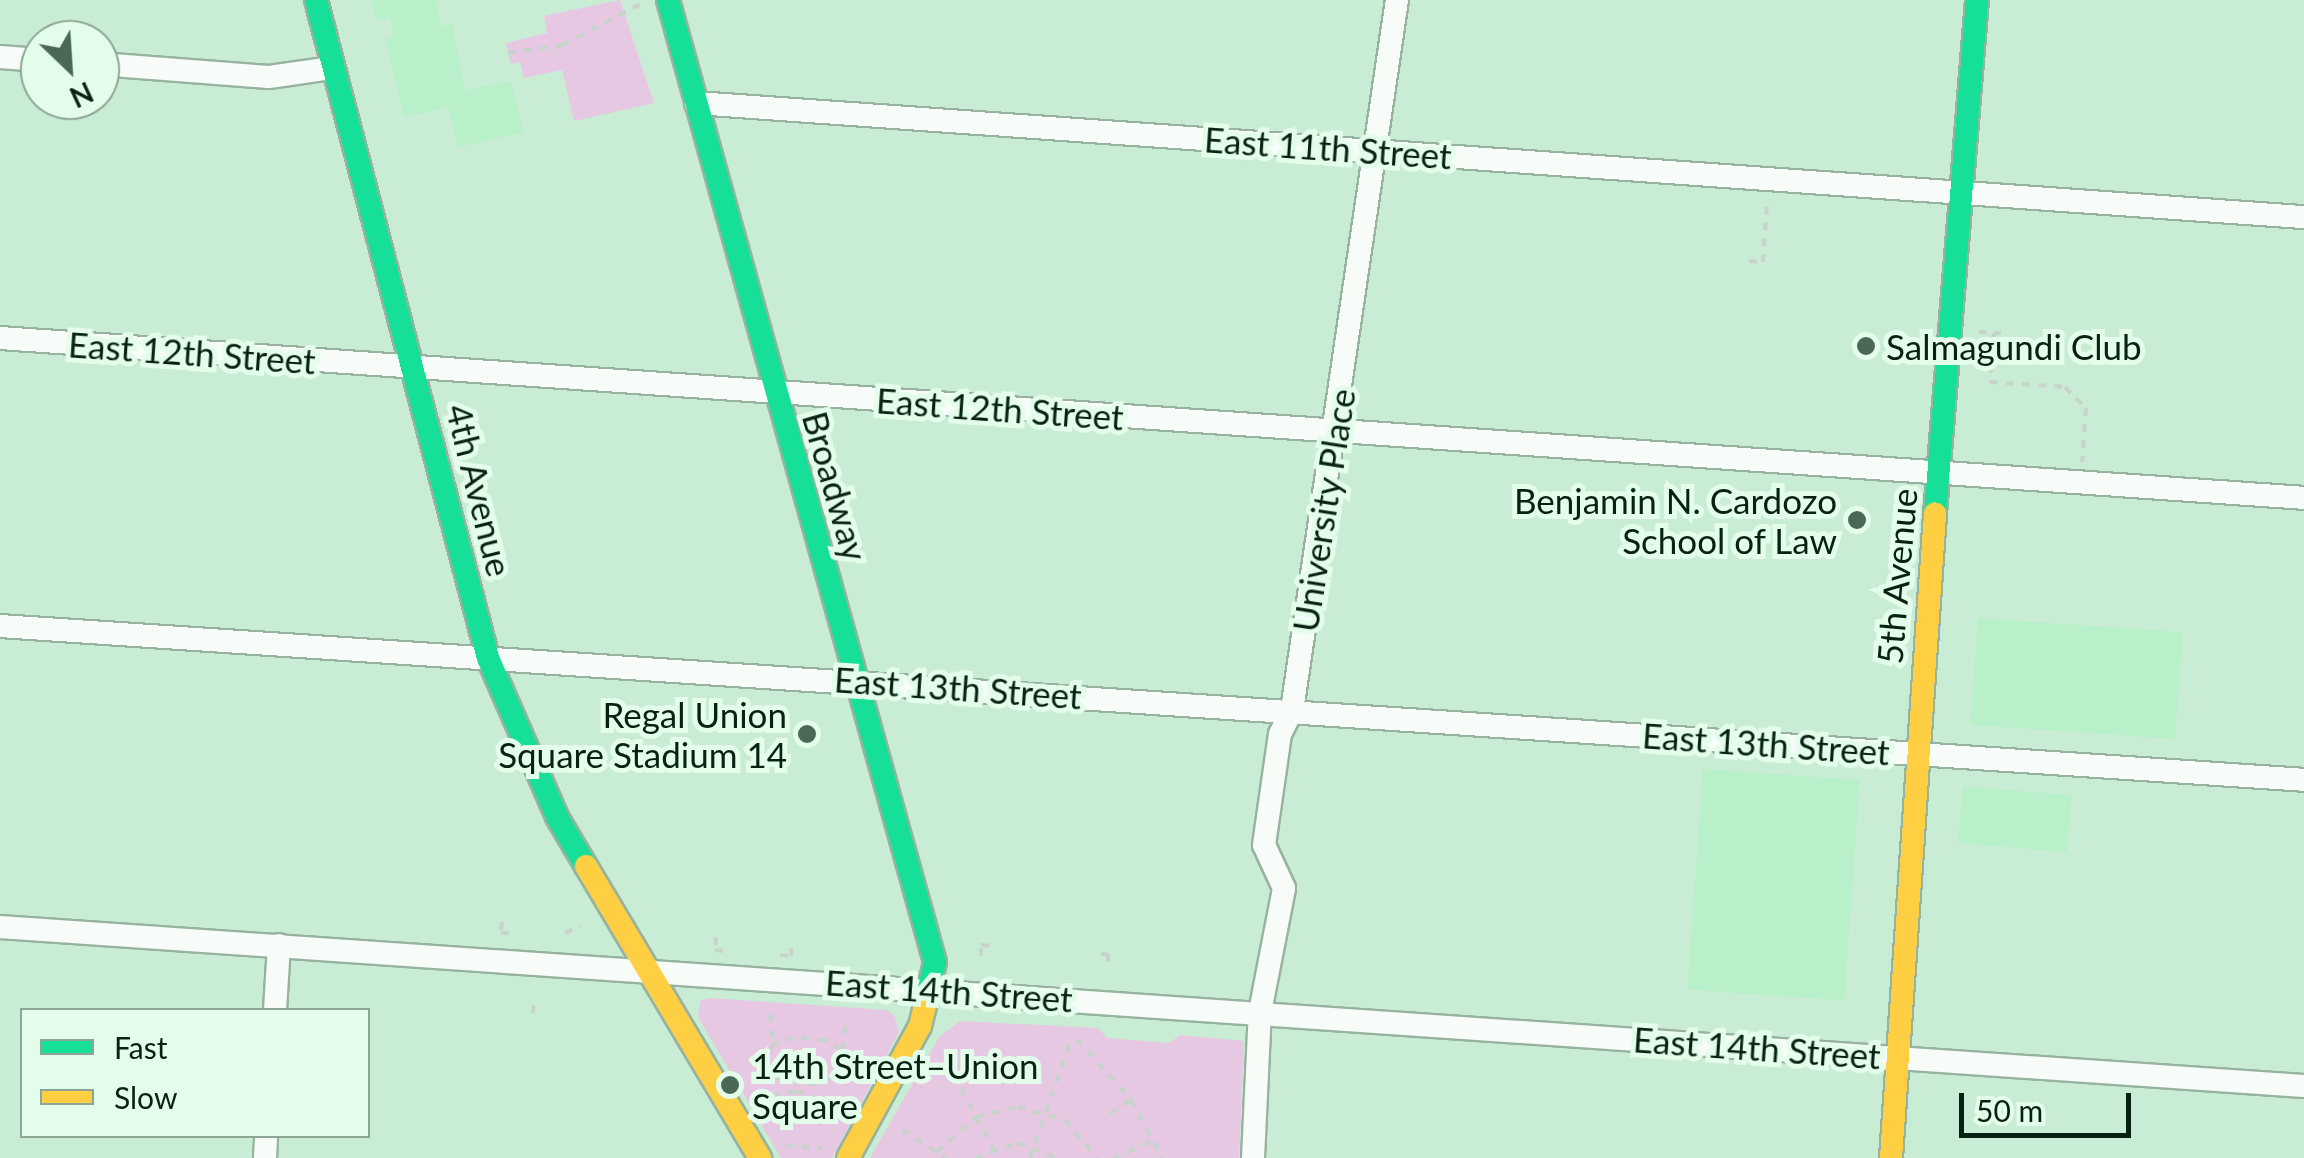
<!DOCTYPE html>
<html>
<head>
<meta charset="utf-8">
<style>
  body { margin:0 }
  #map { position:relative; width:2304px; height:1158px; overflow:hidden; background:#c9ecd4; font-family:Lato,sans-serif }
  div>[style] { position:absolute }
  .built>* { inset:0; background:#b8f0ca; transform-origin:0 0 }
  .green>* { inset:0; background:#e6c8e2 }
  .path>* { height:4px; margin-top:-2px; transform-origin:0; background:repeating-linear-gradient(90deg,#c8d3cc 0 8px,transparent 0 16px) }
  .roads { filter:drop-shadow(2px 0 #97b3a0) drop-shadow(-2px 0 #97b3a0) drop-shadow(0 2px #97b3a0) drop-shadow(0 -2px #97b3a0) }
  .street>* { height:22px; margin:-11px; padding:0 11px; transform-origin:11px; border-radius:11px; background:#f7fcf9 }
  .fast>* { height:22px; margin:-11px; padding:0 11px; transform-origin:11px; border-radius:11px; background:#16e098 }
  .slow>* { height:22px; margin:-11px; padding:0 11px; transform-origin:11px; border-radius:11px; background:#ffcf43 }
  .dots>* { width:28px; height:28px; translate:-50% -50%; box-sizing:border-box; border:5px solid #e4fdeb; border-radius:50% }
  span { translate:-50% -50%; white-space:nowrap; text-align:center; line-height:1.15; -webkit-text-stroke:10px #e4fdeb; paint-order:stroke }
  .street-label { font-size:35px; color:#072112 }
  .poi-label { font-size:35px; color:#072112 }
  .left { translate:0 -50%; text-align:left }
  .right { translate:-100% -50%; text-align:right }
  .legend { position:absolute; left:20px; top:1008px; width:350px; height:130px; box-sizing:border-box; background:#e4fdeb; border:2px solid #8ca594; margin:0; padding:12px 18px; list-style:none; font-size:30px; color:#072112 }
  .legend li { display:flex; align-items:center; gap:20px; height:50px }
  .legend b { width:50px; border:2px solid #8ca594 }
  .north { position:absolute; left:20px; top:20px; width:100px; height:100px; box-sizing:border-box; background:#e4fdeb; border:2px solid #8ca594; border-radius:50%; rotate:155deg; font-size:28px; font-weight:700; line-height:40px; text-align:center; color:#072112 }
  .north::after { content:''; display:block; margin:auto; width:35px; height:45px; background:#4b6856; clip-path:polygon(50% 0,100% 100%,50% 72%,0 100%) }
  .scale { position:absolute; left:1959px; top:1093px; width:172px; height:45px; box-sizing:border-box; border:5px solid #072112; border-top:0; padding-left:12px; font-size:30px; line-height:35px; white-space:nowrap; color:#072112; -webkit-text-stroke:8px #e4fdeb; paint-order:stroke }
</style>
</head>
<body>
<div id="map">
  <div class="built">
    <i style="clip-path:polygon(371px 0,436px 0,441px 26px,452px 24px,465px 90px,511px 81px,523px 132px,458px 147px,449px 107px,404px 117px,386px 39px,394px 36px,390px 18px,376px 21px)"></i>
    <i style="left:1978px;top:618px;width:205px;height:107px;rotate:4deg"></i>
    <i style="left:1703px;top:769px;width:157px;height:221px;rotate:4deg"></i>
    <i style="left:1963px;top:786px;width:109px;height:57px;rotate:5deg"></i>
  </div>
  <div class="green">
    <i style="clip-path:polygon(620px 0,654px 103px,574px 121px,562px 70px,524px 78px,520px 62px,511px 64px,506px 43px,547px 33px,544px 16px)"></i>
    <i style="clip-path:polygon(709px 998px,887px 1010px,895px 1017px,899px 1032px,832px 1158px,781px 1158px,698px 1017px,700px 1001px)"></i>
    <i style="clip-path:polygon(960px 1021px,1098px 1028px,1107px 1038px,1169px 1043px,1180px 1035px,1244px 1041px,1239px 1158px,870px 1158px,939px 1037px)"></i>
  </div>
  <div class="path">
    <i style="left:508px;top:53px;width:55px;rotate:-8.4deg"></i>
    <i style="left:562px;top:45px;width:87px;rotate:-27.5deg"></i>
    <i style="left:1749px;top:261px;width:14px;rotate:4deg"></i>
    <i style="left:1763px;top:262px;width:60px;rotate:-86.2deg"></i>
    <i style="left:1979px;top:332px;width:15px;rotate:4deg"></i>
    <i style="left:2001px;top:333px;width:7px;rotate:180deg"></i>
    <i style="left:1994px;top:333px;width:49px;rotate:94.7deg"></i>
    <i style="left:1990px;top:382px;width:75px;rotate:3.8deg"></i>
    <i style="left:2065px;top:387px;width:30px;rotate:45deg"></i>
    <i style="left:2086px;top:408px;width:54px;rotate:94.2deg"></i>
    <i style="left:502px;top:922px;width:11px;rotate:95deg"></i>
    <i style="left:501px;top:933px;width:14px"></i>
    <i style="left:565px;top:933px;width:17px;rotate:-25deg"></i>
    <i style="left:716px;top:937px;width:13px;rotate:94deg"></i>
    <i style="left:715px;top:950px;width:9px;rotate:6deg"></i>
    <i style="left:1101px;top:954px;width:7px"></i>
    <i style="left:1108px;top:954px;width:9px;rotate:90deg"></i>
    <i style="left:780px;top:955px;width:11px;rotate:5deg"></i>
    <i style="left:791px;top:956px;width:14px;rotate:-86deg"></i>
    <i style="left:981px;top:956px;width:11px;rotate:-90deg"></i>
    <i style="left:981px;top:945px;width:11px;rotate:5deg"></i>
    <i style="left:533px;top:1013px;width:13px;rotate:-86deg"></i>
    <i style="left:770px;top:1014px;width:30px;rotate:84deg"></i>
    <i style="left:773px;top:1044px;width:22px;rotate:112deg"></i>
    <i style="left:765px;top:1064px;width:17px;rotate:50deg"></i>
    <i style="left:776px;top:1077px;width:37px;rotate:11deg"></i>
    <i style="left:812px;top:1084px;width:28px;rotate:-17deg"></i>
    <i style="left:839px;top:1076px;width:12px;rotate:-55deg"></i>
    <i style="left:846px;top:1066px;width:16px;rotate:-104deg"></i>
    <i style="left:842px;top:1050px;width:19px;rotate:-148deg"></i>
    <i style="left:826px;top:1040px;width:32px;rotate:-176deg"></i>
    <i style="left:794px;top:1038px;width:22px;rotate:164deg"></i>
    <i style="left:1077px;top:1039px;width:81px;rotate:48.5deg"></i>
    <i style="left:1131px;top:1100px;width:66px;rotate:61.9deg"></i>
    <i style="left:842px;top:1050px;width:31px;rotate:-81deg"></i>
    <i style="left:946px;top:1060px;width:111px;rotate:62deg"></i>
    <i style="left:757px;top:1100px;width:40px;rotate:-13deg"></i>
    <i style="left:796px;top:1091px;width:50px;rotate:18.8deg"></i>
    <i style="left:1110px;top:1114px;width:25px;rotate:-34deg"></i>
    <i style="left:902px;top:1130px;width:52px;rotate:32.5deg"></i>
    <i style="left:786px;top:1145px;width:36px;rotate:5deg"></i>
    <i style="left:937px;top:1152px;width:52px;rotate:-41.9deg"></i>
    <i style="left:976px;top:1117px;width:43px;rotate:-13.4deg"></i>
    <i style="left:1018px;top:1107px;width:49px;rotate:15.5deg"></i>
    <i style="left:1065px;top:1120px;width:50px;rotate:49.9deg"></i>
    <i style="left:975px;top:1158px;width:45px;rotate:-19.7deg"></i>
    <i style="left:1017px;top:1143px;width:43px;rotate:20.6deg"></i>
    <i style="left:1030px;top:1158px;width:126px;rotate:-71deg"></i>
    <i style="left:1113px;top:1158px;width:45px;rotate:-23.7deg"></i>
  </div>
  <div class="roads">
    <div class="street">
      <i style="left:0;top:57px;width:40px;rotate:4.3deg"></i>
      <i style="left:100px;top:64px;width:169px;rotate:4.4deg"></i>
      <i style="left:269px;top:77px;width:64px;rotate:-8.1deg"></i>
      <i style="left:696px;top:103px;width:1612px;rotate:4.06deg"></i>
      <i style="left:0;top:338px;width:2310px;rotate:3.97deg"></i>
      <i style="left:0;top:626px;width:2309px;rotate:3.82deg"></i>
      <i style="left:0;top:927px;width:2309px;rotate:3.95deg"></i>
      <i style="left:275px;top:1010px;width:65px;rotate:-86.5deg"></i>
      <i style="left:265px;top:1158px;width:22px;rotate:-87deg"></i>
      <i style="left:1253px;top:1158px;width:146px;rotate:-87.3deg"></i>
      <i style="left:1260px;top:1012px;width:126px;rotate:-79deg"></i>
      <i style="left:1284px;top:888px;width:47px;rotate:-114.9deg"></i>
      <i style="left:1264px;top:845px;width:112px;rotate:-81.8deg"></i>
      <i style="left:1280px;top:734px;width:27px;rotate:-63deg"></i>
      <i style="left:1292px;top:710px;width:718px;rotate:-81.59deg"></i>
    </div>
    <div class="fast">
      <i style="left:316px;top:0;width:680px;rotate:75.35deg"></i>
      <i style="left:488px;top:658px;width:173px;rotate:66.5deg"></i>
      <i style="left:557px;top:817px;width:57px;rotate:59.4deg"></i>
      <i style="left:668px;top:0;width:998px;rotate:74.49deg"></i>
      <i style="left:935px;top:962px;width:32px;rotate:103deg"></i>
      <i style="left:1935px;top:514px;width:516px;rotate:-85.33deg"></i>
    </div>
    <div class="slow">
      <i style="left:586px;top:866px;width:340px;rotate:59.2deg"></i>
      <i style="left:848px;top:1158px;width:150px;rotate:-61.4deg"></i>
      <i style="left:920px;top:1026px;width:34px;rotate:-76deg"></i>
      <i style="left:1891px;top:1158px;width:646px;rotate:-86.09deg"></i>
    </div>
  </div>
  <div class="dots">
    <i style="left:1866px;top:346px;background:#4b6856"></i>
    <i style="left:1857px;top:520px;background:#4b6856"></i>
    <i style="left:807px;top:734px;background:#4b6856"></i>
    <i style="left:730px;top:1085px;background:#4b6856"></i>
  </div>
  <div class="street-label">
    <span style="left:1328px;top:147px;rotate:4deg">East 11th Street</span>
    <span style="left:192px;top:352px;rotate:4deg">East 12th Street</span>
    <span style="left:1000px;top:408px;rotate:4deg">East 12th Street</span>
    <span style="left:836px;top:486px;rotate:74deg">Broadway</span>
    <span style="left:480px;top:490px;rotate:76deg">4th Avenue</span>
    <span style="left:1323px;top:510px;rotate:-81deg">University Place</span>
    <span style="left:1896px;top:576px;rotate:-85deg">5th Avenue</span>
    <span style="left:958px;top:687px;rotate:4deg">East 13th Street</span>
    <span style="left:1766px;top:743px;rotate:4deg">East 13th Street</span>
    <span style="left:949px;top:990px;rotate:4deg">East 14th Street</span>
    <span style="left:1757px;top:1047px;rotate:4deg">East 14th Street</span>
  </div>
  <div class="poi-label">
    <span class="left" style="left:1886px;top:346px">Salmagundi Club</span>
    <span class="right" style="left:1837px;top:520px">Benjamin N. Cardozo<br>School of Law</span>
    <span class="right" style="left:787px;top:734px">Regal Union<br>Square Stadium 14</span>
    <span class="left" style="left:752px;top:1085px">14th Street–Union<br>Square</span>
  </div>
  <ul class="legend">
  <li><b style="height:12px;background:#16e098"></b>Fast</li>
  <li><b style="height:12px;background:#ffcf43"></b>Slow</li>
  </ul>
  <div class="north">N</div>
  <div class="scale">50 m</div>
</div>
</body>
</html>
